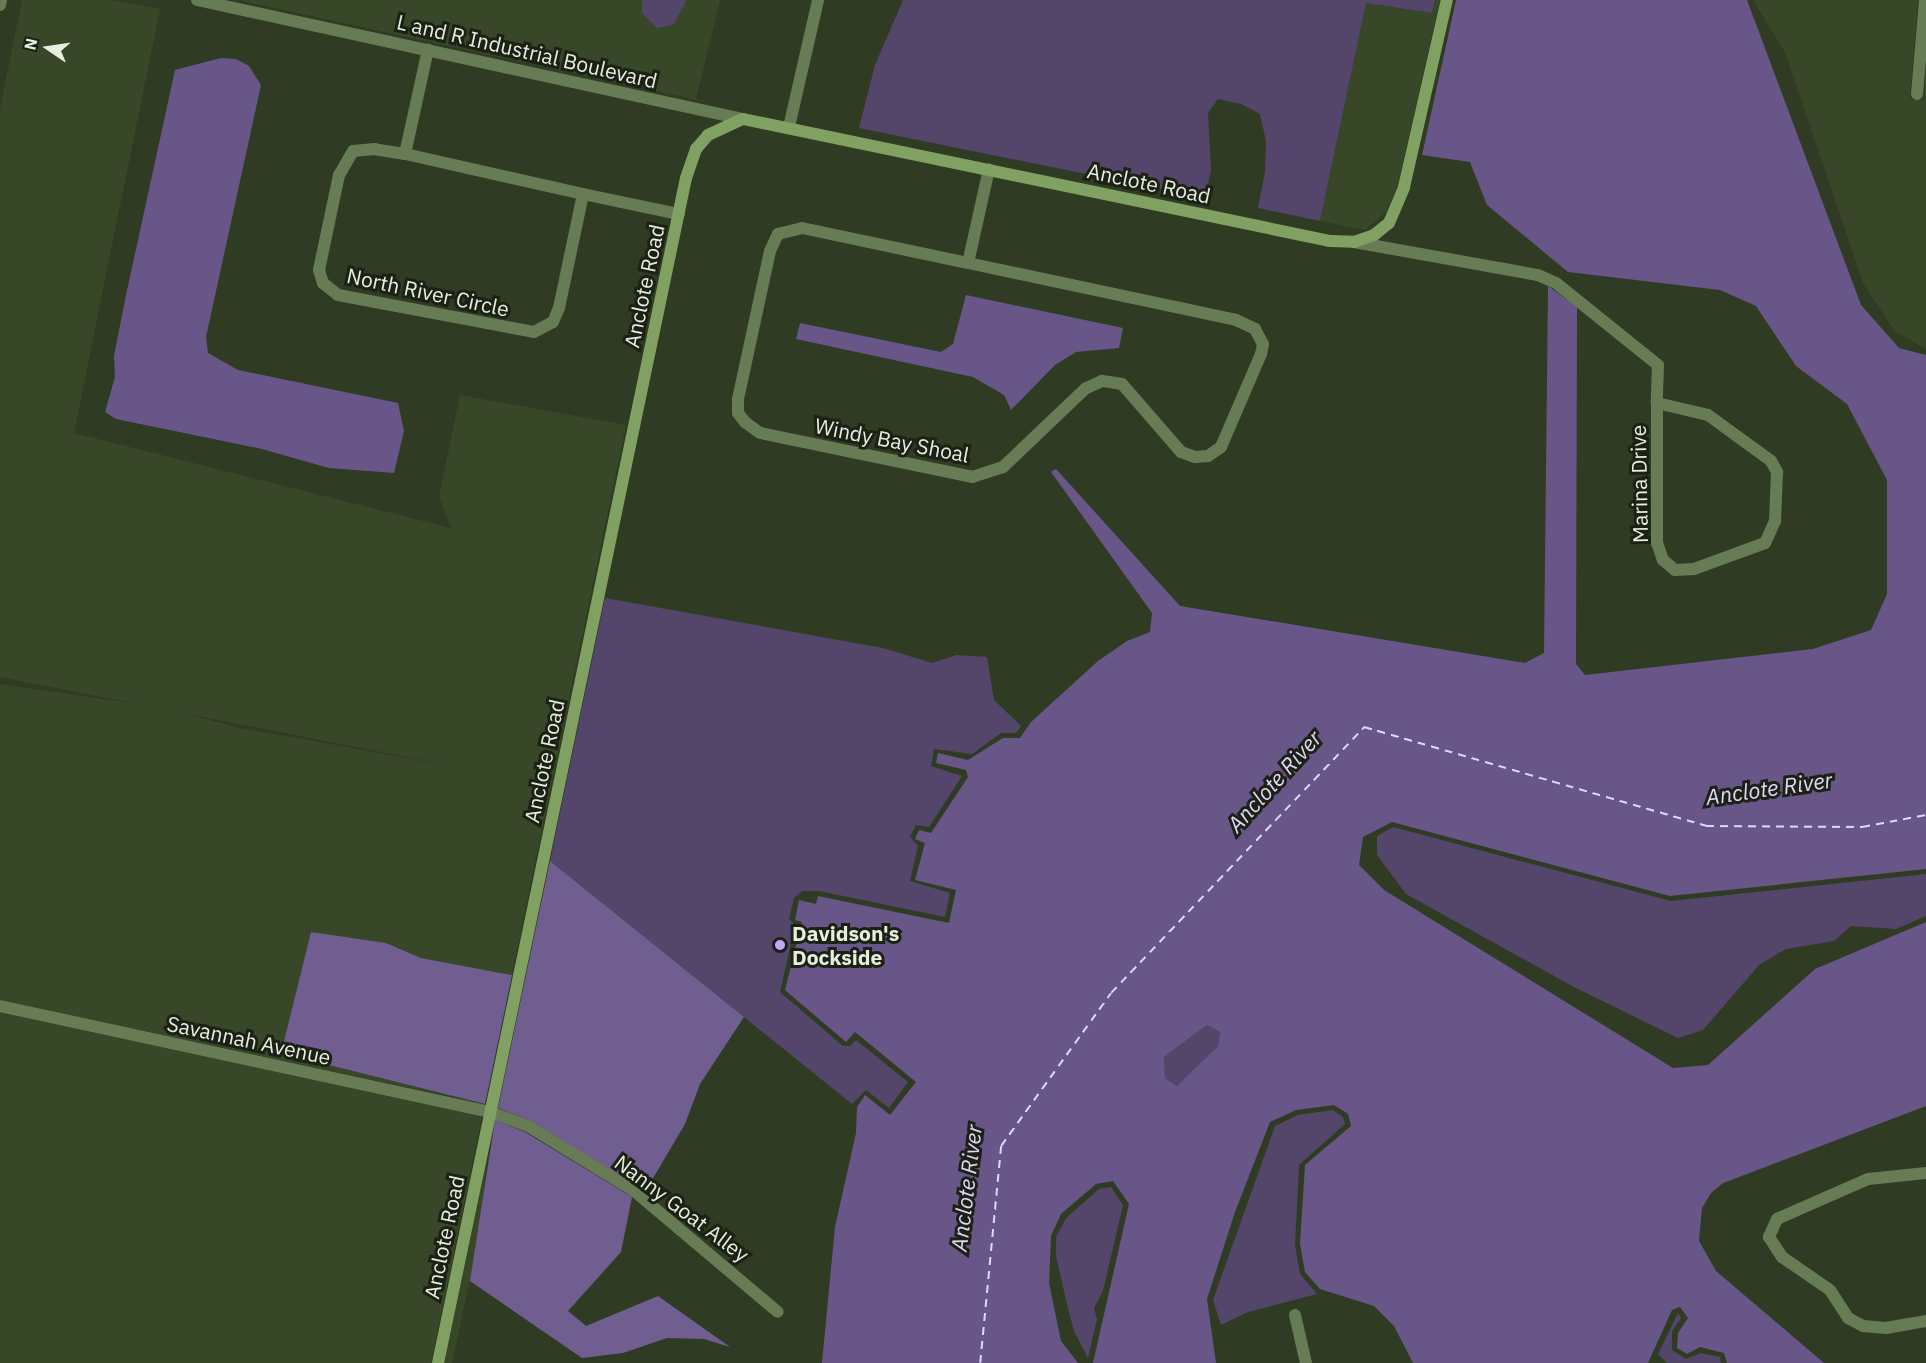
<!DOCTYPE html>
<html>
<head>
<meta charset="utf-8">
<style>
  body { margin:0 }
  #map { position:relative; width:1926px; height:1363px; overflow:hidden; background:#2f3c23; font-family:"IBM Plex Sans",sans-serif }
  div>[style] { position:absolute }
  .built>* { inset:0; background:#374727 }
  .green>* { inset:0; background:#53466a }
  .forest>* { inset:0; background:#715e91 }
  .water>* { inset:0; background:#695688 }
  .ferry>* { height:1.5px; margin-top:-0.75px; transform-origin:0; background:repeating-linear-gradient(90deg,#e1d6f6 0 8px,transparent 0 14px) }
  .street>* { height:12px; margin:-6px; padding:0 6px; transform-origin:6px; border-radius:6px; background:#677c54 }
  .secondary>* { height:12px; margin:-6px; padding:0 6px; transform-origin:6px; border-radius:6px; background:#80a162 }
  .dots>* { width:16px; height:16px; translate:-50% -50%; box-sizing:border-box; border:3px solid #1b2115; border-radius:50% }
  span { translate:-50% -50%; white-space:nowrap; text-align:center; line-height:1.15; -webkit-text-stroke:6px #1b2115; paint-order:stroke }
  .street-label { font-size:21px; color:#e6eedf }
  .poi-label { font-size:21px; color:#e6eedf; font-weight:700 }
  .left { translate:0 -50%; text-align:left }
  .water-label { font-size:22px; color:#e1d6f6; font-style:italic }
  .north { position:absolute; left:18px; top:18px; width:60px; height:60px; -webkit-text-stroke:4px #1b2115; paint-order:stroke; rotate:283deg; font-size:16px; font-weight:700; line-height:24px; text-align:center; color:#e6eedf }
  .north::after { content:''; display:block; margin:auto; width:21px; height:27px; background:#e6eedf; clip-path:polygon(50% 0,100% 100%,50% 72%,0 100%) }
</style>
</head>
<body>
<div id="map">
  <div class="built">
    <i style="clip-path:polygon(evenodd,22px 0,111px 0,160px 9px,74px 433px,451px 528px,439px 497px,460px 395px,626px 425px,512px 975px,421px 958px,386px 943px,311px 932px,281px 1053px,485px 1104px,0 1000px,0 684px,137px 704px,0 677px,0 109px,22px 0,182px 713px,468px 769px,241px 728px,182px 713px)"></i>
    <i style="clip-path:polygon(238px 0,642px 0,642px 13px,687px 4px,687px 0,720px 0,696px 99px,720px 105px)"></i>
    <i style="clip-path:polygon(1435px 0,1440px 0,1398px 185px,1386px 212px,1365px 230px,1320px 221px,1366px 3px,1432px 13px)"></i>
    <i style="clip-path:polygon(1753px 0,1918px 0,1910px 99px,1924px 100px,1926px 62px,1926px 349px,1895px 331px,1863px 283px,1785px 52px)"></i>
    <i style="clip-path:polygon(0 1012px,482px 1116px,431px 1363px,0 1363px)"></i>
    <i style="clip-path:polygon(488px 1152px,479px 1238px,452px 1363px,444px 1363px)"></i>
  </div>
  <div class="green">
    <i style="clip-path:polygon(642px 0,687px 0,673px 25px,657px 28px,642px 13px)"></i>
    <i style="clip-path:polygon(903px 0,1435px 0,1432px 13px,1366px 3px,1320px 221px,1258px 208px,1265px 172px,1266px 141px,1260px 114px,1241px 104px,1218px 99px,1208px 113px,1211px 170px,1205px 198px,859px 128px,875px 65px)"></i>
    <i style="clip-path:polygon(605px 598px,883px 648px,932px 663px,956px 655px,987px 657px,994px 700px,1021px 726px,1016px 733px,1001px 733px,972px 754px,934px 749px,931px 766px,962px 776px,929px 827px,916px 825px,910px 837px,918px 846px,910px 881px,950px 893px,945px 917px,819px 891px,802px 891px,794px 898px,789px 919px,795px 925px,780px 992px,843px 1046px,850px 1046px,856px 1040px,908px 1082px,889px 1108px,866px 1090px,852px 1104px,550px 861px)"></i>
    <i style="clip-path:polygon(1393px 827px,1671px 901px,1926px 874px,1926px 916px,1896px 929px,1851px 926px,1834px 941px,1786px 949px,1759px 965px,1703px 1030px,1678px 1038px,1574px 987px,1406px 894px,1377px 855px,1377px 836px)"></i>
    <i style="clip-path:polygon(1207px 1025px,1220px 1032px,1218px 1046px,1179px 1087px,1165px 1078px,1164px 1057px)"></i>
    <i style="clip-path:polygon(1333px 1110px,1343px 1117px,1345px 1124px,1299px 1165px,1295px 1245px,1300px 1274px,1317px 1294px,1248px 1312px,1221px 1325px,1213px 1300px,1275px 1126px,1298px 1115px)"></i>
    <i style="clip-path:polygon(1111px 1187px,1123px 1205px,1103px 1291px,1094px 1308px,1097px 1319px,1088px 1358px,1074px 1331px,1066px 1300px,1056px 1256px,1056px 1237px,1066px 1218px,1099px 1189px)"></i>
    <i style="clip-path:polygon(1678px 1313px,1681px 1318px,1672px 1331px,1672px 1350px,1686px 1359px,1701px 1353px,1720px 1357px,1721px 1363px,1667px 1363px,1658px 1354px)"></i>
  </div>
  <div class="forest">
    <i style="clip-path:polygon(550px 861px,744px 1017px,700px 1084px,685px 1124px,652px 1180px,641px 1189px,531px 1121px,498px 1108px)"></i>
    <i style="clip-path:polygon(311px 932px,386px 943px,421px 958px,512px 975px,485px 1104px,281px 1053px)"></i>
    <i style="clip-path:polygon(495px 1120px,525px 1132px,632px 1197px,621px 1252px,568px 1311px,586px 1326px,658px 1296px,730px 1347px,704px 1339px,667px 1338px,623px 1353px,582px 1358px,470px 1281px)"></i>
  </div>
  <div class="water">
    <i style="clip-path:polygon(evenodd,1456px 0,1747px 0,1861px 305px,1899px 348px,1926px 355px,1926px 869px,1670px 896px,1392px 822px,1363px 837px,1359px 865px,1384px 890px,1673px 1068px,1708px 1065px,1815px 969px,1926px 922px,1926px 1106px,1723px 1183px,1711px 1193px,1702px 1208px,1699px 1241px,1716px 1271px,1824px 1363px,1727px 1363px,1724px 1353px,1700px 1347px,1687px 1354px,1677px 1348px,1678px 1333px,1688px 1318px,1680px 1307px,1672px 1310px,1648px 1363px,1413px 1363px,1394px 1326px,1374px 1306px,1320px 1289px,1305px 1272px,1300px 1244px,1305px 1165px,1351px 1126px,1348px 1114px,1334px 1105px,1296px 1110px,1270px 1122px,1235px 1212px,1207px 1299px,1216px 1363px,1093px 1363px,1129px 1204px,1113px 1181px,1096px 1184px,1061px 1214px,1051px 1236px,1049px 1283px,1061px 1341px,1078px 1363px,822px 1363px,835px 1227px,856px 1133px,857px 1107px,865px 1095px,890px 1115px,916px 1082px,855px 1032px,846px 1042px,785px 990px,802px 922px,795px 920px,799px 900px,816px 904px,818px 896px,949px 923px,956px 890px,915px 880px,925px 843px,915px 839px,919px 830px,931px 833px,968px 777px,966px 770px,936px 763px,938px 753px,968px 760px,1003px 738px,1020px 738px,1031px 722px,1098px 661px,1127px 641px,1150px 632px,1152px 613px,1051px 472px,1056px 469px,1180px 606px,1525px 663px,1544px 653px,1548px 286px,1577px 307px,1576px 664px,1585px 675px,1813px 649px,1871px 630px,1887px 594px,1887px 480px,1847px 404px,1796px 366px,1756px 306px,1720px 290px,1568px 272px,1487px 205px,1470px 162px,1422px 155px,1456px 0,1207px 1025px,1220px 1032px,1218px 1046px,1177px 1086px,1165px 1078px,1164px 1057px,1207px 1025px)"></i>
    <i style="clip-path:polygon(221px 58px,236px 59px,249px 66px,261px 85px,206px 337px,208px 353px,238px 370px,398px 403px,404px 431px,394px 473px,329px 468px,262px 449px,116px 419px,105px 412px,115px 377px,114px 356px,126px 295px,175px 70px)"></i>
    <i style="clip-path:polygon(966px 295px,1123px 328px,1119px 348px,1076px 352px,1055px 365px,1011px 410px,1004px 395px,973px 377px,796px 339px,800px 323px,941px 352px,953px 344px)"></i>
  </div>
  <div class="ferry">
    <i style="left:980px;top:1363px;width:218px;rotate:-84.5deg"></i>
    <i style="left:1001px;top:1146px;width:188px;rotate:-54.3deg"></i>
    <i style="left:1111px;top:993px;width:367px;rotate:-46.4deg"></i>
    <i style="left:1364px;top:727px;width:356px;rotate:16.1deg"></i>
    <i style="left:1706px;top:826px;width:156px;rotate:0.4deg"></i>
    <i style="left:1862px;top:827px;width:65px;rotate:-10.6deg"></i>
  </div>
  <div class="street">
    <i style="left:197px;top:0;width:559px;rotate:12.3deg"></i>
    <i style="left:0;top:5px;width:5px;rotate:-79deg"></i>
    <i style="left:1917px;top:94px;width:94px;rotate:-85.1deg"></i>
    <i style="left:789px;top:127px;width:130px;rotate:-77.1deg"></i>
    <i style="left:405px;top:154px;width:107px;rotate:-77.6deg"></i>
    <i style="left:583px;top:194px;width:182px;rotate:-167.3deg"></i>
    <i style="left:405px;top:154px;width:30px;rotate:-171deg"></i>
    <i style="left:375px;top:149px;width:22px;rotate:175deg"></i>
    <i style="left:353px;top:151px;width:28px;rotate:120deg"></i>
    <i style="left:339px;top:175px;width:97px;rotate:101.9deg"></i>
    <i style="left:319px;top:270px;width:14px;rotate:73deg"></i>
    <i style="left:323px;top:283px;width:19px;rotate:39deg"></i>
    <i style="left:338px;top:295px;width:199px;rotate:10.7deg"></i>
    <i style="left:534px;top:332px;width:21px;rotate:-28deg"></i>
    <i style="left:553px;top:322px;width:15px;rotate:-67deg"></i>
    <i style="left:559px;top:308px;width:116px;rotate:-78.1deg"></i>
    <i style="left:583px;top:194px;width:98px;rotate:11.8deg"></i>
    <i style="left:1354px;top:242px;width:187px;rotate:10.2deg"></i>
    <i style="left:1538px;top:275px;width:20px;rotate:24deg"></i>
    <i style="left:1556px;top:283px;width:131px;rotate:38.8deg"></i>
    <i style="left:1658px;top:365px;width:38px;rotate:92deg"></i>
    <i style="left:968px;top:263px;width:274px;rotate:12deg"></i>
    <i style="left:1236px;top:320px;width:21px;rotate:25deg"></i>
    <i style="left:1255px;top:329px;width:17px;rotate:62deg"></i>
    <i style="left:1263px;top:344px;width:10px;rotate:101deg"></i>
    <i style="left:1261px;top:354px;width:101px;rotate:113.3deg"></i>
    <i style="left:1221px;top:447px;width:16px;rotate:145deg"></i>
    <i style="left:1208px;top:456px;width:13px;rotate:176deg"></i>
    <i style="left:1195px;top:457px;width:15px;rotate:-160deg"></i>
    <i style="left:1181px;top:452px;width:90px;rotate:-130.9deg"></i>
    <i style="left:1122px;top:384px;width:20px;rotate:-171deg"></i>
    <i style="left:1102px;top:381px;width:17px;rotate:156deg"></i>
    <i style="left:1086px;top:388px;width:115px;rotate:136.4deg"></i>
    <i style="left:1003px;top:467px;width:32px;rotate:162deg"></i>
    <i style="left:973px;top:477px;width:217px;rotate:-168.3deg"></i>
    <i style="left:760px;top:433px;width:19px;rotate:-144deg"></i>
    <i style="left:745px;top:422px;width:11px;rotate:-128deg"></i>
    <i style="left:738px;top:413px;width:14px;rotate:-90deg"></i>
    <i style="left:738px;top:399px;width:151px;rotate:-77.8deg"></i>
    <i style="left:770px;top:251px;width:19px;rotate:-65deg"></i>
    <i style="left:778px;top:234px;width:25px;rotate:-14deg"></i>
    <i style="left:802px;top:228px;width:170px;rotate:11.9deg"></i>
    <i style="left:968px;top:263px;width:96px;rotate:-77.4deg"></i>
    <i style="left:1657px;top:403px;width:52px;rotate:13.2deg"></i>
    <i style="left:1708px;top:415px;width:78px;rotate:36.1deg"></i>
    <i style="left:1771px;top:461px;width:13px;rotate:61deg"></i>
    <i style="left:1777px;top:472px;width:49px;rotate:92.3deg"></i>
    <i style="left:1775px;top:521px;width:24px;rotate:114deg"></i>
    <i style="left:1765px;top:543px;width:76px;rotate:159.9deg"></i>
    <i style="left:1694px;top:569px;width:19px;rotate:177deg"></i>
    <i style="left:1675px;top:570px;width:16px;rotate:-140deg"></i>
    <i style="left:1663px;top:560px;width:18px;rotate:-109deg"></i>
    <i style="left:1657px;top:543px;width:140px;rotate:-90deg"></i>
    <i style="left:0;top:1006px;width:501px;rotate:12.21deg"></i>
    <i style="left:490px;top:1112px;width:40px;rotate:20.2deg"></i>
    <i style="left:528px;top:1126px;width:123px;rotate:31.4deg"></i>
    <i style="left:633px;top:1190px;width:189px;rotate:40.1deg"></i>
    <i style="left:1926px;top:1173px;width:58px;rotate:174.1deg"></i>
    <i style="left:1868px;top:1179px;width:99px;rotate:156.3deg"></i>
    <i style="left:1777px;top:1219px;width:20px;rotate:114deg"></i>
    <i style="left:1769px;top:1237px;width:24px;rotate:57deg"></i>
    <i style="left:1782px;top:1257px;width:58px;rotate:34.5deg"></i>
    <i style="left:1830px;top:1290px;width:33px;rotate:57deg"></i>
    <i style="left:1848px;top:1318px;width:17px;rotate:28deg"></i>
    <i style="left:1863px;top:1326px;width:23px;rotate:5deg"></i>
    <i style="left:1886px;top:1328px;width:41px;rotate:-9.9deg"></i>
    <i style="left:1295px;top:1315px;width:49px;rotate:77.1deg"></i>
  </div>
  <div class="secondary">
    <i style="left:438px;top:1363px;width:1211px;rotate:-78.18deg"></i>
    <i style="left:686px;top:178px;width:31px;rotate:-71deg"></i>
    <i style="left:696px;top:149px;width:18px;rotate:-49deg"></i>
    <i style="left:708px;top:135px;width:38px;rotate:-25deg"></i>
    <i style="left:743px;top:119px;width:600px;rotate:11.74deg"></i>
    <i style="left:1330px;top:241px;width:24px;rotate:2deg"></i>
    <i style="left:1354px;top:242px;width:21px;rotate:-19deg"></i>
    <i style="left:1374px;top:235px;width:19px;rotate:-39deg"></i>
    <i style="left:1389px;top:223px;width:39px;rotate:-67deg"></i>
    <i style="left:1404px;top:187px;width:192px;rotate:-77.1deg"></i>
  </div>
  <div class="dots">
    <i style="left:780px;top:945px;background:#c3a7f2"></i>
  </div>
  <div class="street-label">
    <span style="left:527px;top:51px;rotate:13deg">L and R Industrial Boulevard</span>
    <span style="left:1149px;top:183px;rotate:12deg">Anclote Road</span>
    <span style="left:644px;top:286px;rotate:-78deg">Anclote Road</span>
    <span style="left:428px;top:292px;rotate:12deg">North River Circle</span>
    <span style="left:892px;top:440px;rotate:11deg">Windy Bay Shoal</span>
    <span style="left:1639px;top:484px;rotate:-91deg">Marina Drive</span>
    <span style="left:544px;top:761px;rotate:-78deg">Anclote Road</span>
    <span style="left:249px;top:1040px;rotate:12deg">Savannah Avenue</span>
    <span style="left:682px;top:1208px;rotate:37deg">Nanny Goat Alley</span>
    <span style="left:444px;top:1237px;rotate:-78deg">Anclote Road</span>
  </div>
  <div class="poi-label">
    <span class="left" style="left:792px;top:945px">Davidson's<br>Dockside</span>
  </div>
  <div class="water-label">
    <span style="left:1274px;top:781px;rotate:-48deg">Anclote River</span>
    <span style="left:1769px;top:788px;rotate:-8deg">Anclote River</span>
    <span style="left:966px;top:1188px;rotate:-83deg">Anclote River</span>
  </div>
  <div class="north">N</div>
</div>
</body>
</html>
